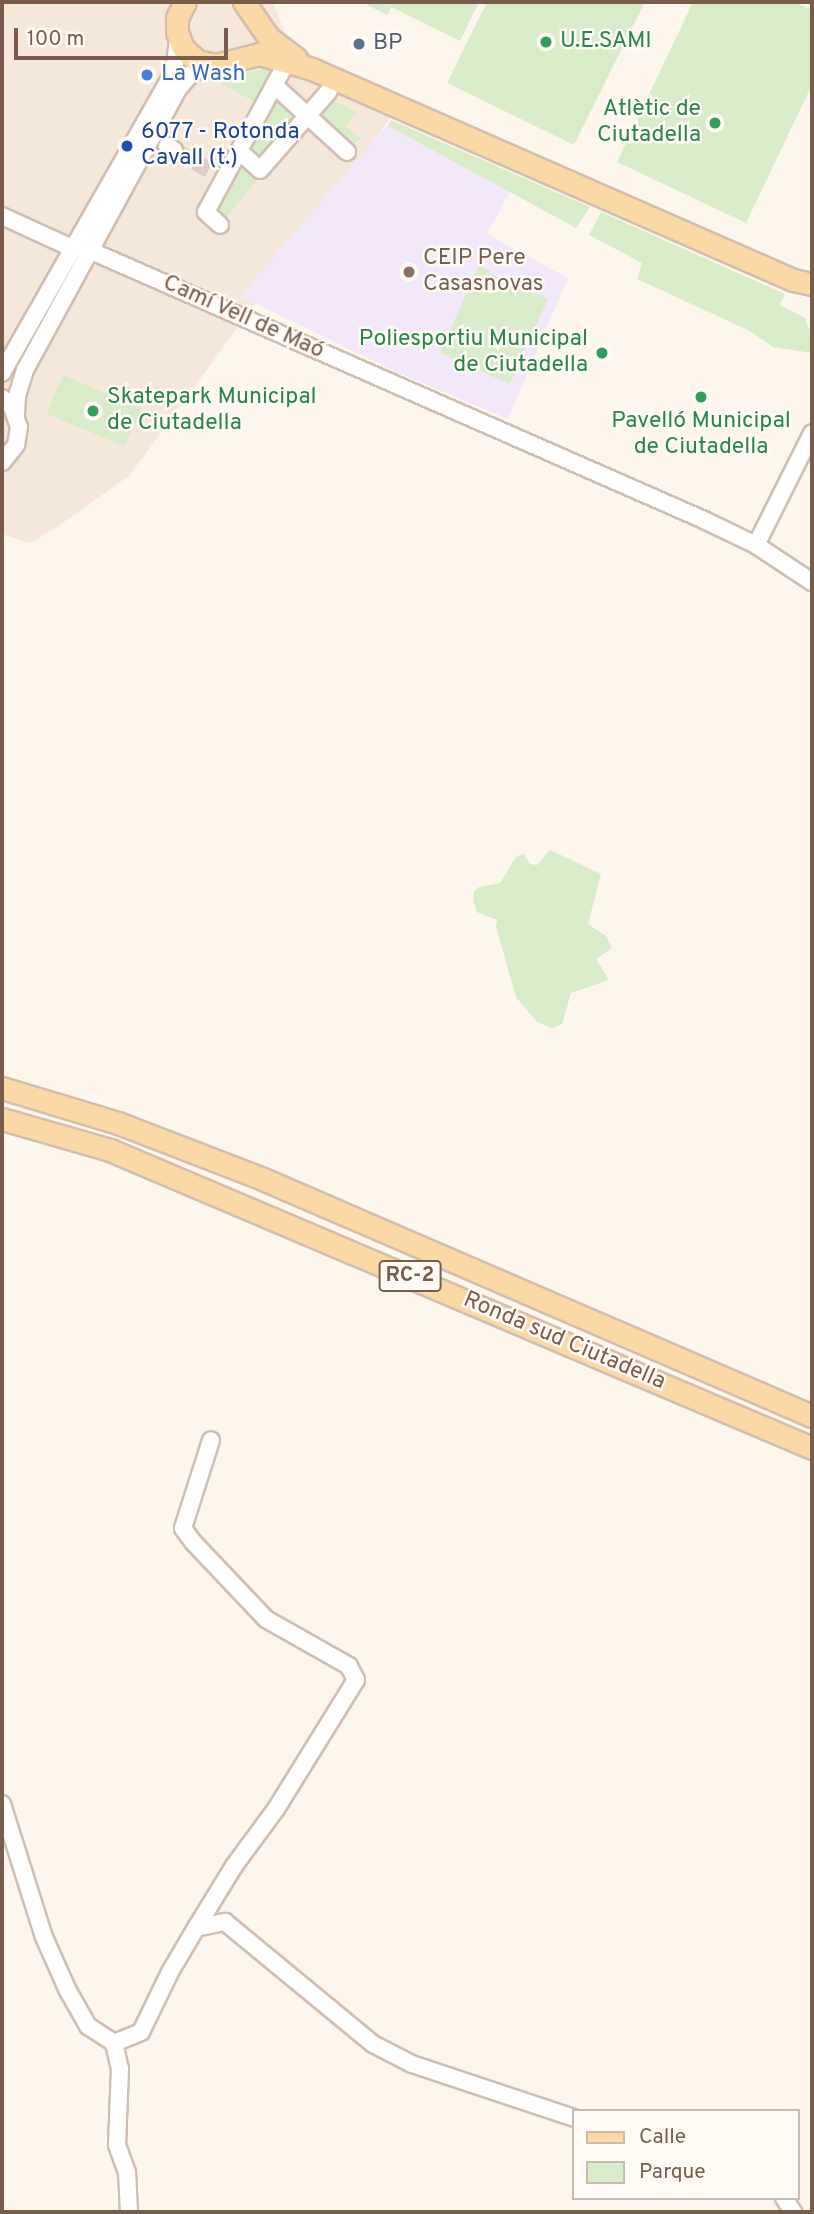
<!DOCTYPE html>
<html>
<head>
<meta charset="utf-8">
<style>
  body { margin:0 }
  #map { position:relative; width:814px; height:2214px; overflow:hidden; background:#fdf6ec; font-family:Overpass,sans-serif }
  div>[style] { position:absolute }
  .residential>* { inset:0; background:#f5e8da }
  .education>* { inset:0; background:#f3e8fa }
  .green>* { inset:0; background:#d8ecc9; transform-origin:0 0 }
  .minor-tunnel>* { height:16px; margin-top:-8px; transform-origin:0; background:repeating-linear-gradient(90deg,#dcd0c4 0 16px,transparent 0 24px) }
  .roads { filter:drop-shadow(2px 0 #d1beb0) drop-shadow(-2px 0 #d1beb0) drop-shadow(0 2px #d1beb0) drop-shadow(0 -2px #d1beb0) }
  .minor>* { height:16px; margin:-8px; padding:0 8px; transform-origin:8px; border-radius:8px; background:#fff }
  .major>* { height:21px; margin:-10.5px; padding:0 10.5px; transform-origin:10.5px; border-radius:10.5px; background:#fbd9a5 }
  .dots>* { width:19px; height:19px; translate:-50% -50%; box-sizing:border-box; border:4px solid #fffaf3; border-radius:50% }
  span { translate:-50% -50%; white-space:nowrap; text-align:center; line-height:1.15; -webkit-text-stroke:5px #fffaf3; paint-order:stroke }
  .shield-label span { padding:2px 5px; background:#fffaf3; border:2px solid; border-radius:5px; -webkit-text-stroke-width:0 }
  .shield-label { font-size:21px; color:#7a5c4d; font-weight:700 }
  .leisure-label { font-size:23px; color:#27864d }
  .left { translate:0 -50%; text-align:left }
  .right { translate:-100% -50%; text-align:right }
  .service-label { font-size:23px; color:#4e5e75 }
  .shop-label { font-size:23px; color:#366cbe }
  .transit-label { font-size:23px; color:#164399 }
  .education-label { font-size:23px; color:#785e54 }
  .street-label { font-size:23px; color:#7a5c4d }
  .frame { position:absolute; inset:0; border:4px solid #7a5c4d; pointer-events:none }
  .legend { position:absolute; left:572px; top:2109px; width:228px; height:91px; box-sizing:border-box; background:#fffaf3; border:2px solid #cabbb1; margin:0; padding:9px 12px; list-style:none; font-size:21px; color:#7a5c4d }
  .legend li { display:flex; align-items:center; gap:14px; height:35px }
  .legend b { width:35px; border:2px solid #cabbb1 }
  .scale { position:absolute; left:14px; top:28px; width:214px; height:32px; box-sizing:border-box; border:4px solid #7a5c4d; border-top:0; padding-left:9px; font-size:21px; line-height:24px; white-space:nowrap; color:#7a5c4d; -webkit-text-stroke:5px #fffaf3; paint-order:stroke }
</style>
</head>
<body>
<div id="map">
  <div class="residential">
    <i style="clip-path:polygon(2px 2px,273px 2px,287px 38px,394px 113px,130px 475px,57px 527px,30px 543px,2px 534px)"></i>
  </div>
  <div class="education">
    <i style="clip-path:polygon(387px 125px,510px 192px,487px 234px,568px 278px,508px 419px,396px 372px,240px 296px)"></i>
  </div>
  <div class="green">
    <i style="clip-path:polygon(369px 2px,479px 2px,460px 41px,391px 7px,387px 15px,367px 5px)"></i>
    <i style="clip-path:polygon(487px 2px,645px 2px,574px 145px,447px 83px)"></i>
    <i style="clip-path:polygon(693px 2px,794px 2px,812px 10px,812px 85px,746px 223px,617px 162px)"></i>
    <i style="clip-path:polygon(265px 68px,276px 71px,257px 103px,216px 81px)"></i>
    <i style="clip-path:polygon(277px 99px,299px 117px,258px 162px,246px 152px)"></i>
    <i style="clip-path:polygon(329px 99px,357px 112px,345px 127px,361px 138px,351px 148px,315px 116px)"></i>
    <i style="clip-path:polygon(391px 120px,590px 207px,576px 228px,388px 126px)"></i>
    <i style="clip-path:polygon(239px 159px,259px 178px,224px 220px,213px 210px)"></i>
    <i style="clip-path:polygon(601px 212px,785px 294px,780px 305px,805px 318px,812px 336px,812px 353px,773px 347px,750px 331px,637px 279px,642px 263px,589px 235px)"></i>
    <i style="clip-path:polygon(479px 265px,489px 270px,489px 273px,548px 299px,510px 384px,440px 353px)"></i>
    <i style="left:63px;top:375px;width:85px;height:42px;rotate:23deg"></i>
    <i style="clip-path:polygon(550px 850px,601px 874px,588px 924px,606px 936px,612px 948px,596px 959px,609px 980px,571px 993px,562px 1024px,552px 1028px,537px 1022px,516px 997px,496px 927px,497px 920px,477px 912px,473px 901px,474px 891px,479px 887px,500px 883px,516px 857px,524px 854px,530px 864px,537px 865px)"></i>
  </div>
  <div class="minor-tunnel">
    <i style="left:174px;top:150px;width:51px;rotate:29.6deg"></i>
  </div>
  <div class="roads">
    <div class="minor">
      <i style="left:274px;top:85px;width:99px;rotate:42.5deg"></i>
      <i style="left:167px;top:146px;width:8px;rotate:30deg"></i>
      <i style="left:239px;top:151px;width:28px;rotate:42deg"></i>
      <i style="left:260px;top:170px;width:105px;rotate:-48.9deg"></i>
      <i style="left:2px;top:216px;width:79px;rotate:24.6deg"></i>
      <i style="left:220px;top:225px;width:19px;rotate:-137deg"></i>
      <i style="left:206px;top:212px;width:160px;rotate:-61.7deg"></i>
      <i style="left:89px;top:250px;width:672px;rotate:23.7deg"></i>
      <i style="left:704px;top:520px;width:58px;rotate:25.7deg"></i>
      <i style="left:756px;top:545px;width:67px;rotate:33.5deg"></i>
      <i style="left:2px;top:373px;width:347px;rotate:-60.3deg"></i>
      <i style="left:174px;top:72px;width:33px;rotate:-83deg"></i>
      <i style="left:2px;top:398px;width:13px;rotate:42deg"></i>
      <i style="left:12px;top:407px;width:21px;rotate:71deg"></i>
      <i style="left:19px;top:427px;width:18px;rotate:99deg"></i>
      <i style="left:16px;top:445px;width:22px;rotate:129deg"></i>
      <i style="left:16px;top:414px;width:18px;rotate:-87deg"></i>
      <i style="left:17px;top:396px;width:27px;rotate:-73deg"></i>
      <i style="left:25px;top:370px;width:320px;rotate:-61.4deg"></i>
      <i style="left:178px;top:89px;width:21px;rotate:-49deg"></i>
      <i style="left:192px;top:73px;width:23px;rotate:-20deg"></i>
      <i style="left:756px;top:545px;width:125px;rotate:-63.4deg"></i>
      <i style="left:2px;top:1804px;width:139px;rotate:72.5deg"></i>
      <i style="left:44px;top:1937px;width:57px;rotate:66.1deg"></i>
      <i style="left:67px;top:1989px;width:43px;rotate:60.4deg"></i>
      <i style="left:88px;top:2026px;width:31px;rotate:33deg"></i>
      <i style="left:114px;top:2043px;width:29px;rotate:-22deg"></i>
      <i style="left:141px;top:2032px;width:67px;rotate:-64.2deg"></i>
      <i style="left:170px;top:1972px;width:51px;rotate:-59.4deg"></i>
      <i style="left:196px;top:1928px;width:30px;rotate:-12deg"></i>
      <i style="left:225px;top:1922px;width:192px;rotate:39.5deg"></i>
      <i style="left:373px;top:2044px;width:44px;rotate:27.1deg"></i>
      <i style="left:412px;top:2064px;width:171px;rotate:18.4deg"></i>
      <i style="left:196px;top:1928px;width:73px;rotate:-58.5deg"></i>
      <i style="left:234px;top:1866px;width:71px;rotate:-53.6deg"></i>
      <i style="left:276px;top:1809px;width:152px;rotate:-58.2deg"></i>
      <i style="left:356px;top:1680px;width:16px;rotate:-117deg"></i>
      <i style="left:349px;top:1666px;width:95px;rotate:-150.5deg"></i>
      <i style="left:266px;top:1619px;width:106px;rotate:-133.5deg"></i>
      <i style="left:193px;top:1542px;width:17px;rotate:-126deg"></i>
      <i style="left:183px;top:1528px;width:92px;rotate:-72.3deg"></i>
      <i style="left:114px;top:2043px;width:26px;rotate:77deg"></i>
      <i style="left:120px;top:2068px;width:77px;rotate:92.2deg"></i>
      <i style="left:117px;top:2145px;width:29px;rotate:70deg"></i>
      <i style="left:127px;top:2172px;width:40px;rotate:87.1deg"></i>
      <i style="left:784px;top:2198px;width:17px;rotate:57deg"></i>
    </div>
    <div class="major">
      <i style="left:185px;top:2px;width:18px;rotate:117deg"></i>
      <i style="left:177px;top:18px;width:14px;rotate:90deg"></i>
      <i style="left:177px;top:32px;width:17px;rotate:69deg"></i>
      <i style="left:183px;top:48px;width:19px;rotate:43deg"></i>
      <i style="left:197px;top:61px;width:19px;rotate:12deg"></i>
      <i style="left:216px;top:65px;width:44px;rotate:-14.3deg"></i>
      <i style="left:259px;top:54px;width:55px;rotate:15.8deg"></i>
      <i style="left:312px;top:69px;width:525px;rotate:23.69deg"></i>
      <i style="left:793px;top:280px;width:19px;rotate:12deg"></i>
      <i style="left:244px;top:2px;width:44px;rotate:55.2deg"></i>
      <i style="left:269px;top:38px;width:34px;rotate:37deg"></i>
      <i style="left:2px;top:1088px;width:121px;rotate:16.8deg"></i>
      <i style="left:118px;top:1123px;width:155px;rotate:21.1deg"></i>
      <i style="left:263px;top:1179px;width:598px;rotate:23.35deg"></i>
      <i style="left:2px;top:1119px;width:112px;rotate:16deg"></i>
      <i style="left:110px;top:1150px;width:763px;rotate:23deg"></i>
    </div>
  </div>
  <div class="dots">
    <i style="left:546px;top:42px;background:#2e9e5b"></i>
    <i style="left:359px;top:44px;background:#5c6f8a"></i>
    <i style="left:147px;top:75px;background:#3f7fe0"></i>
    <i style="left:715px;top:123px;background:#2e9e5b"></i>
    <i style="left:127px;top:146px;background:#1a4fb4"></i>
    <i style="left:409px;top:272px;background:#8d6e63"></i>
    <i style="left:602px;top:353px;background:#2e9e5b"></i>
    <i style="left:701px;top:397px;background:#2e9e5b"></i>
    <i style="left:93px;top:411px;background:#2e9e5b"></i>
  </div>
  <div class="shield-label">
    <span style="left:410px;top:1276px">RC-2</span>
  </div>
  <div class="leisure-label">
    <span class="left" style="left:560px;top:42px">U.E.SAMI</span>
    <span class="right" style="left:701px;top:123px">Atlètic de<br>Ciutadella</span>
    <span class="right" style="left:588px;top:353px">Poliesportiu Municipal<br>de Ciutadella</span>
    <span class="left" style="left:107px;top:411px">Skatepark Municipal<br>de Ciutadella</span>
    <span style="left:701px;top:435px">Pavelló Municipal<br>de Ciutadella</span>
  </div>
  <div class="service-label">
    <span class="left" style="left:373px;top:44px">BP</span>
  </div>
  <div class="shop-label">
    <span class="left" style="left:161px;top:75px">La Wash</span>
  </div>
  <div class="transit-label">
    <span class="left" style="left:141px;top:146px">6077 - Rotonda<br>Cavall (t.)</span>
  </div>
  <div class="education-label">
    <span class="left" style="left:423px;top:272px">CEIP Pere<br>Casasnovas</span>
  </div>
  <div class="street-label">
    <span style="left:243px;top:318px;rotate:24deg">Camí Vell de Maó</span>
    <span style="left:564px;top:1342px;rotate:23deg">Ronda sud Ciutadella</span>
  </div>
  <div class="frame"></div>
  <ul class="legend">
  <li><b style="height:9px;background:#fbd9a5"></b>Calle</li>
  <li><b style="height:19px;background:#d8ecc9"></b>Parque</li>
  </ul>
  <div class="scale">100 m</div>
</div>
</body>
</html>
